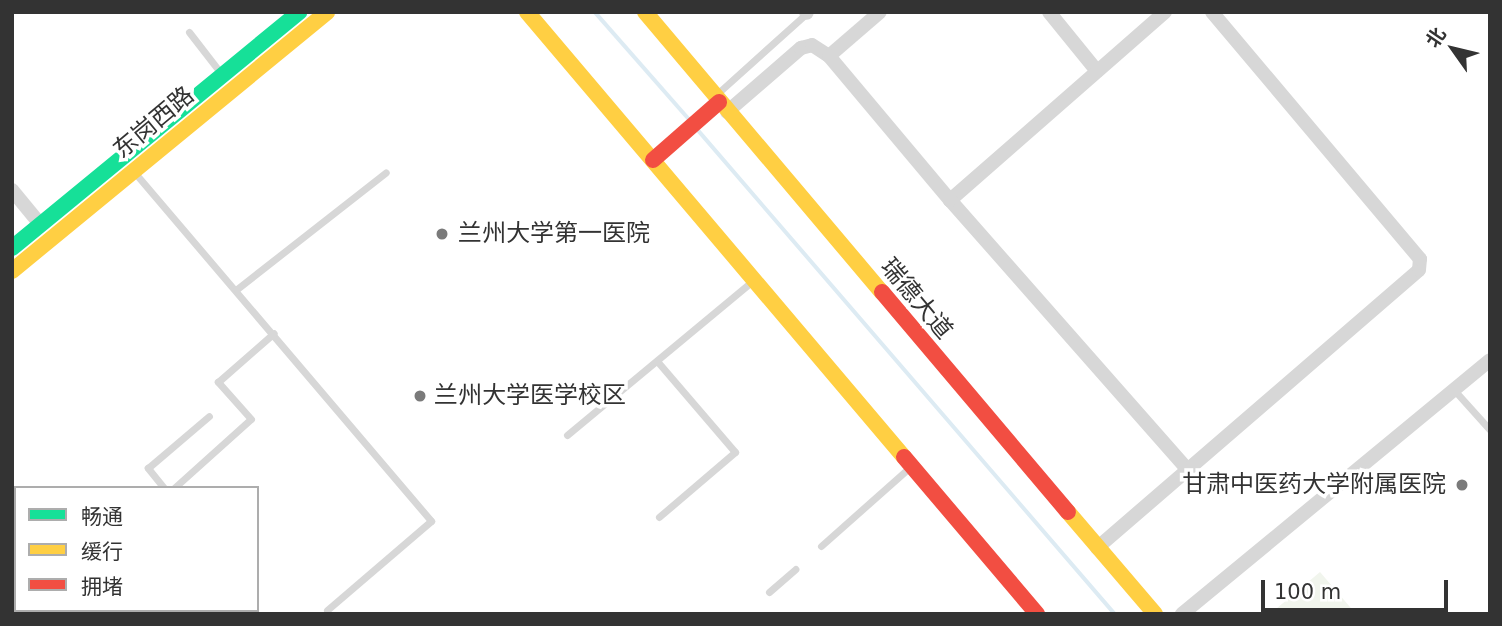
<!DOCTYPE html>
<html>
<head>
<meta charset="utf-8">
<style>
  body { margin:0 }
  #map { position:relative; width:1502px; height:626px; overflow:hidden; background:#fff; font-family:"DejaVu Sans","Noto Sans SC",sans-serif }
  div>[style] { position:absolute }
  .green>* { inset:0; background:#f1f5ed }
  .stream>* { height:3.5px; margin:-1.75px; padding:0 1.75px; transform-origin:1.75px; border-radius:1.75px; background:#ddebf3 }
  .lane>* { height:7px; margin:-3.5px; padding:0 3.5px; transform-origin:3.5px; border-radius:3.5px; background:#d7d7d7 }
  .street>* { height:14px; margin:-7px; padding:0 7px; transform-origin:7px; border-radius:7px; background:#d7d7d7 }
  .fast>* { height:16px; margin:-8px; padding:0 8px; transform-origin:8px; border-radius:8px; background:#16e098 }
  .slow>* { height:16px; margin:-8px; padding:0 8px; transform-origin:8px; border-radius:8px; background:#ffcf43 }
  .jam>* { height:16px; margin:-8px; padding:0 8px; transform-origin:8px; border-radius:8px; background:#f24e42 }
  .dots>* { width:19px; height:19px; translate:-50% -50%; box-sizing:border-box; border:4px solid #fff; border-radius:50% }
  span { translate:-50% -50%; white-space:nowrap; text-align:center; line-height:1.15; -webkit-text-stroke:7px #fff; paint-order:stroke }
  .street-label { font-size:24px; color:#333 }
  .poi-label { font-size:24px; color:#333 }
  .left { translate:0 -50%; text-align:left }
  .right { translate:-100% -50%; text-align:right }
  .frame { position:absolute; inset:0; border:14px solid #333; pointer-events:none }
  .legend { position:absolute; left:14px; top:486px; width:245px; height:126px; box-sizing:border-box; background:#fff; border:2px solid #adadad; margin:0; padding:9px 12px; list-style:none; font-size:21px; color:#333 }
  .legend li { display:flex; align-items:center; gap:14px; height:35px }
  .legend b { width:35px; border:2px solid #adadad }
  .north { position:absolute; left:1418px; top:14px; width:70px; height:70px; -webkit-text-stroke:5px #fff; paint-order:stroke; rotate:304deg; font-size:19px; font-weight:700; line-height:28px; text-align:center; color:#333 }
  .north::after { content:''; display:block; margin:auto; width:24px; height:32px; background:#333; clip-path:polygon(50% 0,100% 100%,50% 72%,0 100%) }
  .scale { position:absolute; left:1261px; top:580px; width:187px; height:32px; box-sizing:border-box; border:4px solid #333; border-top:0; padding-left:9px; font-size:21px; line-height:24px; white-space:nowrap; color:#333; -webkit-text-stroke:5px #fff; paint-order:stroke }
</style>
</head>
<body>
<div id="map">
  <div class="green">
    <i style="clip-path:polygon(1320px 572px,1356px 614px,1270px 614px)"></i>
  </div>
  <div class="stream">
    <i style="left:595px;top:12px;width:142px;rotate:48.7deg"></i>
    <i style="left:698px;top:130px;width:639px;rotate:49.25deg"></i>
  </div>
  <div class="lane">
    <i style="left:189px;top:32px;width:51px;rotate:52.2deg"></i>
    <i style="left:718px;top:93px;width:121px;rotate:-42deg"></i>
    <i style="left:135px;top:173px;width:457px;rotate:49.6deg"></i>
    <i style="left:431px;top:521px;width:137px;rotate:139.4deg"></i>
    <i style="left:237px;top:289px;width:189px;rotate:-38.1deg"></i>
    <i style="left:657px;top:361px;width:120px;rotate:49.4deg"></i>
    <i style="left:735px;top:452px;width:100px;rotate:139.5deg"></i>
    <i style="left:1455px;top:391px;width:52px;rotate:48.1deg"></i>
    <i style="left:567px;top:435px;width:243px;rotate:-39.7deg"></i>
    <i style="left:164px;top:488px;width:26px;rotate:-129deg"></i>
    <i style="left:148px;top:468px;width:80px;rotate:-40.4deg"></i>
    <i style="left:174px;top:488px;width:103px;rotate:-41.9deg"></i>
    <i style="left:251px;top:419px;width:50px;rotate:-131.7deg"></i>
    <i style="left:218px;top:382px;width:74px;rotate:-41.2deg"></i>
    <i style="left:821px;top:546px;width:120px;rotate:-41.6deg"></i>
    <i style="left:769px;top:592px;width:35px;rotate:-41deg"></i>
    <i style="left:14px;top:614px;width:6px;rotate:-45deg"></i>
  </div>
  <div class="street">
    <i style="left:806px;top:12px;width:1px;rotate:45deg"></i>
    <i style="left:1049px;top:12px;width:76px;rotate:50.9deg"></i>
    <i style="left:1165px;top:12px;width:286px;rotate:138.8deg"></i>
    <i style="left:950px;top:200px;width:360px;rotate:48.6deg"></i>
    <i style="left:829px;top:56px;width:67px;rotate:-40.8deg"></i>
    <i style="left:727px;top:112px;width:98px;rotate:-40.9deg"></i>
    <i style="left:801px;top:48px;width:11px;rotate:-15deg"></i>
    <i style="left:812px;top:45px;width:20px;rotate:33deg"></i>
    <i style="left:829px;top:56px;width:188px;rotate:50deg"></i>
    <i style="left:12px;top:190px;width:44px;rotate:50.5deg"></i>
    <i style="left:1097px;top:548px;width:425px;rotate:-40.8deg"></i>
    <i style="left:1419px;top:270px;width:11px;rotate:-85deg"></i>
    <i style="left:1420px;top:259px;width:323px;rotate:-130.1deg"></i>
    <i style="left:1182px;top:614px;width:399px;rotate:-39.5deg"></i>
  </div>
  <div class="fast">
    <i style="left:12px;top:248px;width:372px;rotate:-39.4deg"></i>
  </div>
  <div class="slow">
    <i style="left:527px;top:12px;width:583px;rotate:49.73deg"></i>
    <i style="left:645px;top:12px;width:367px;rotate:49.8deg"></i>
    <i style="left:12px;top:271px;width:408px;rotate:-39.4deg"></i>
    <i style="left:1068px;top:512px;width:134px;rotate:49.5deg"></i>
  </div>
  <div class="jam">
    <i style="left:653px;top:160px;width:88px;rotate:-41.3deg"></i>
    <i style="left:882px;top:292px;width:288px;rotate:49.8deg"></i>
    <i style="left:904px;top:457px;width:206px;rotate:49.7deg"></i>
  </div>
  <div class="dots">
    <i style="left:442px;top:234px;background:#7a7a7a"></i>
    <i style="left:420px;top:396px;background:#7a7a7a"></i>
    <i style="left:1462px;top:485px;background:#7a7a7a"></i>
  </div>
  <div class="street-label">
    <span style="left:154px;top:123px;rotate:-40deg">东岗西路</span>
    <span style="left:916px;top:299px;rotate:50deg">瑞德大道</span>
  </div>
  <div class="poi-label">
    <span class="left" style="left:458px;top:234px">兰州大学第一医院</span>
    <span class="left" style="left:434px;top:396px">兰州大学医学校区</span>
    <span class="right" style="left:1446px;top:485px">甘肃中医药大学附属医院</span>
  </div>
  <div class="frame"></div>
  <ul class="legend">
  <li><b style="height:9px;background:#16e098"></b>畅通</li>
  <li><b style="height:9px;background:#ffcf43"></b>缓行</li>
  <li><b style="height:9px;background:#f24e42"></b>拥堵</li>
  </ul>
  <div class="north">北</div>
  <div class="scale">100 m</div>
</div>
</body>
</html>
